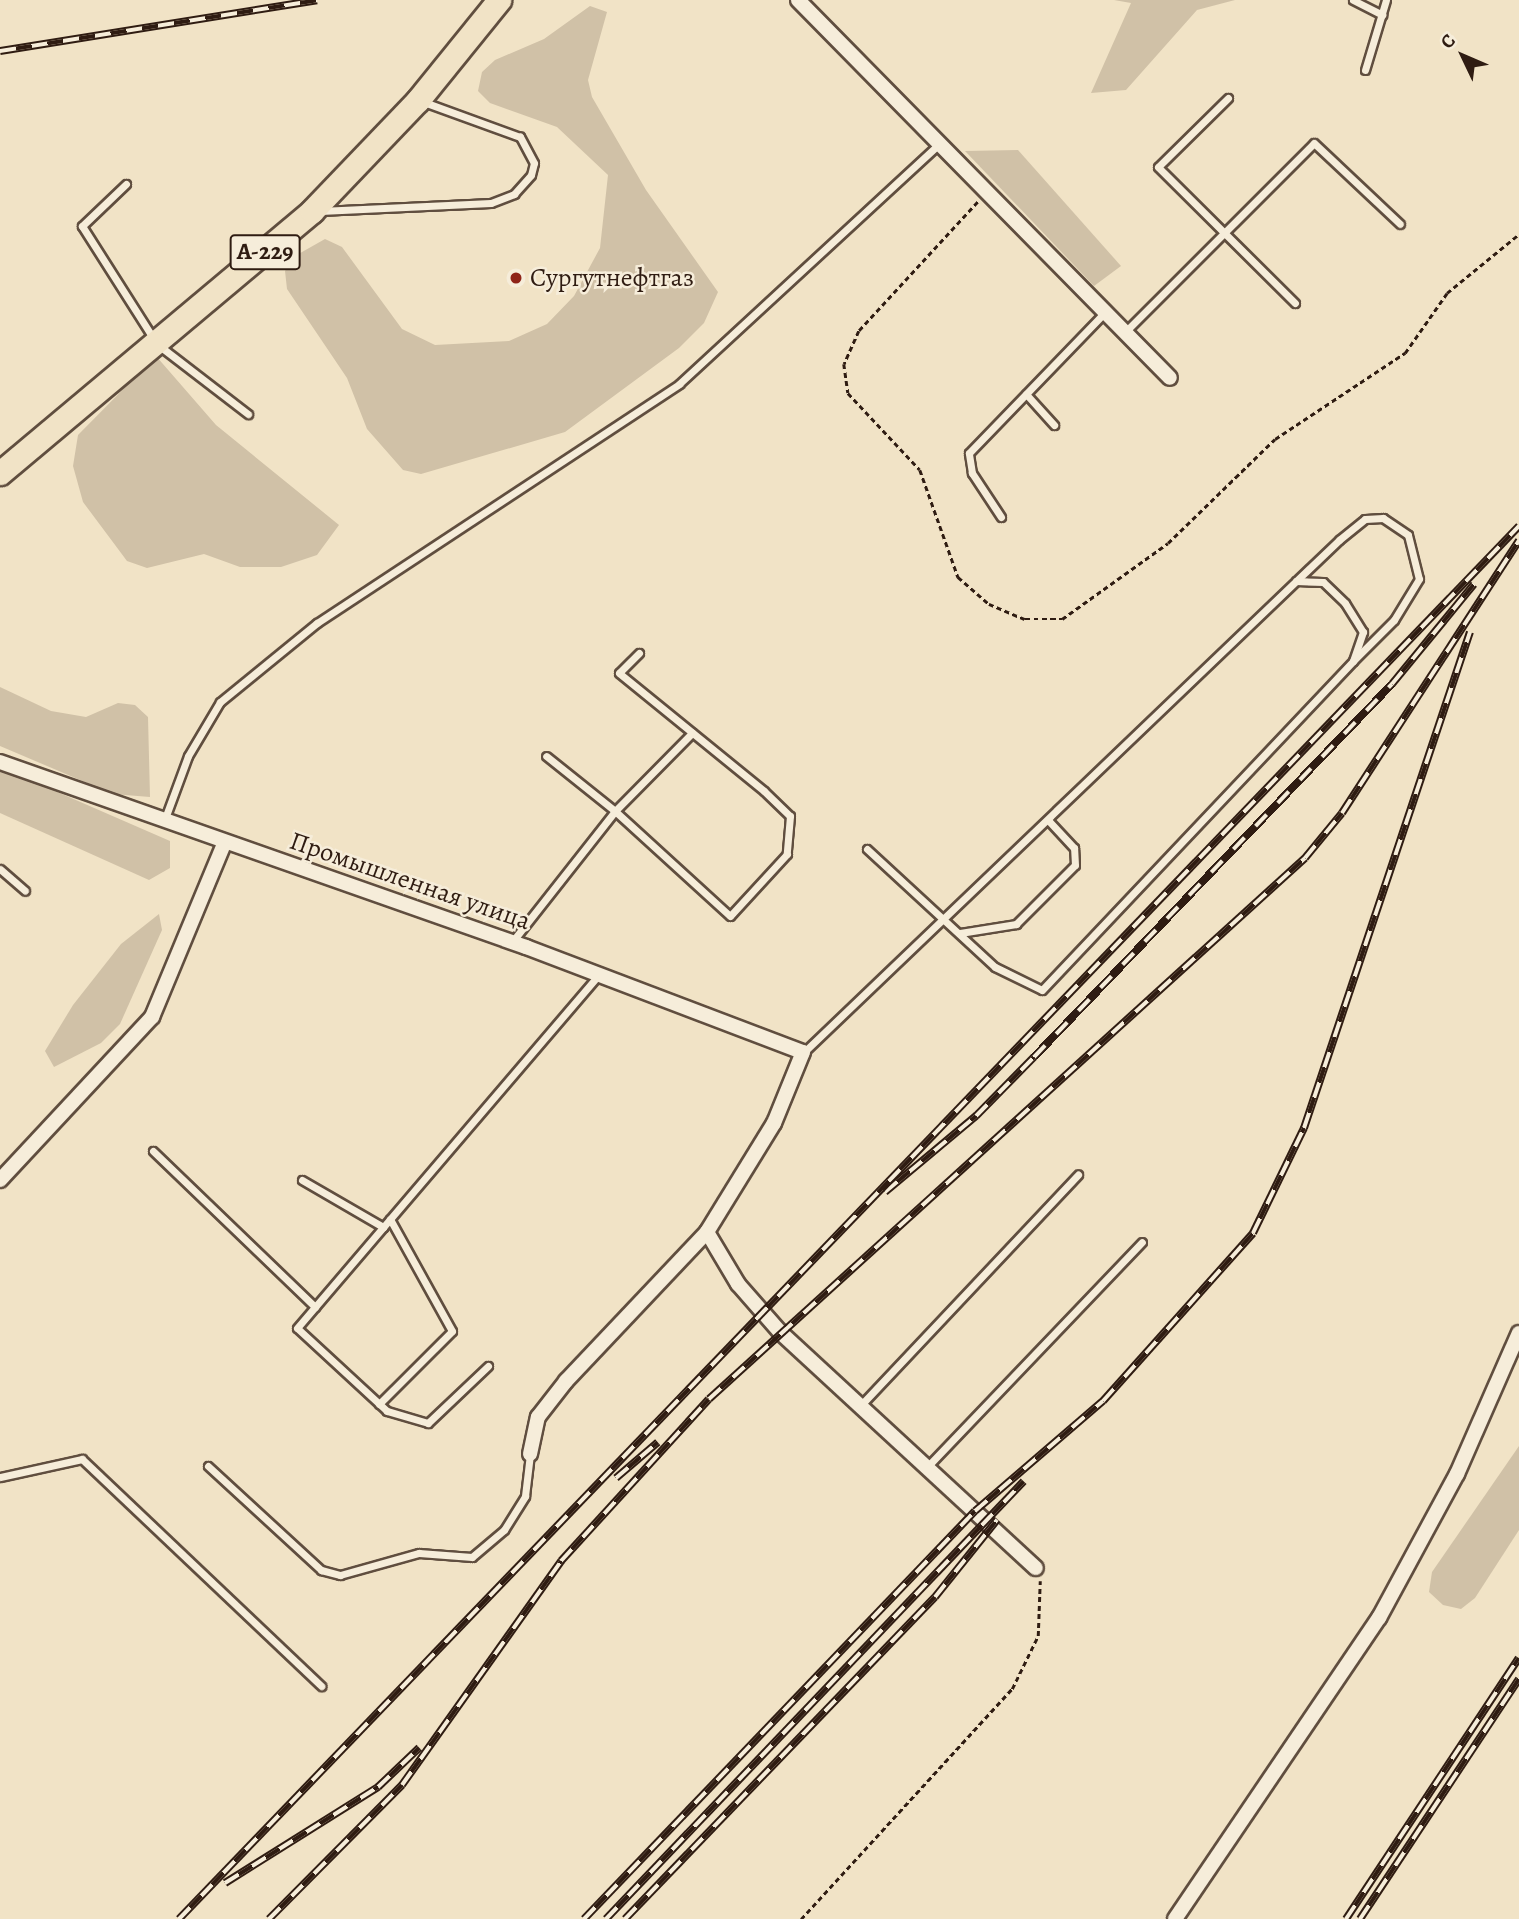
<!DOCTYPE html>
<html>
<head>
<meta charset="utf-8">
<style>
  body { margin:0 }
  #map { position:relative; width:1519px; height:1919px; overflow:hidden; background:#f1e3c6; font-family:Alegreya,serif }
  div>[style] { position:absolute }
  .green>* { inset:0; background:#d0c1a7 }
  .path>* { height:2.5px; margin-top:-1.25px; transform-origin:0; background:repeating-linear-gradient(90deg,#2f1c12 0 5px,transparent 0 8.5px) }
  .roads { filter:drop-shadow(2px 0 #604e3f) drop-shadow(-2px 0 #604e3f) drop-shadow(0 2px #604e3f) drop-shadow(0 -2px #604e3f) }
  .service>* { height:7px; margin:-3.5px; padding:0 3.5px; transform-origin:3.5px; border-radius:3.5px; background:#f6edda }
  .minor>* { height:14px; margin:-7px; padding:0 7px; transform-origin:7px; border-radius:7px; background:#f6edda }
  .trunk>* { height:23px; margin:-11.5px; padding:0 11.5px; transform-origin:11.5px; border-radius:11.5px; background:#f1e3c6 }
  .rail>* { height:8px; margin-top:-4px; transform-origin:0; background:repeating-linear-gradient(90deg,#f6edda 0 16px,#2f1c12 0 32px); box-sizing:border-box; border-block:2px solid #2f1c12 }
  .dots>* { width:19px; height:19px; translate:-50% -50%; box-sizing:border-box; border:4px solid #f6edda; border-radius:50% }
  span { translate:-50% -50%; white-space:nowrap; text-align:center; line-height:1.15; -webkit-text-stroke:5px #f6edda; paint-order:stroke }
  .shield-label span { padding:2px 5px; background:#f6edda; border:2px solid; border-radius:5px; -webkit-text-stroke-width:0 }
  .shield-label { font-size:24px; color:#2f1c12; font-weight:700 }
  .poi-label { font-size:26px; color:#2f1c12 }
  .left { translate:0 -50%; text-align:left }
  .street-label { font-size:26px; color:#2f1c12 }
  .north { position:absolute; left:1428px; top:21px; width:70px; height:70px; -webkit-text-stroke:5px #f6edda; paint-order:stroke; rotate:314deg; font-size:19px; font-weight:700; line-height:28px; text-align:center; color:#2f1c12 }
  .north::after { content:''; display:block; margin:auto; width:24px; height:32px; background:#2f1c12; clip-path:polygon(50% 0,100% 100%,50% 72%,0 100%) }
</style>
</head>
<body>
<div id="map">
  <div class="green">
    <i style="clip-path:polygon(1114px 0,1235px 0,1197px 10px,1126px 90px,1091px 93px,1131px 3px)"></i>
    <i style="clip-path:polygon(590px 6px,607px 12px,588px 80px,592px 97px,646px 190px,718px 292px,704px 323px,679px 348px,565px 432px,421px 474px,403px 470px,367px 429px,347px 378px,287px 289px,285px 271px,295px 256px,325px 239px,342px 247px,402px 329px,435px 345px,509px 341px,547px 324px,574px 296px,600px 248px,608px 175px,557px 127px,490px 103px,478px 91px,482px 72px,495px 60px,544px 39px)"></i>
    <i style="clip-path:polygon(1018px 150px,1121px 266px,1094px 286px,965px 151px)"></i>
    <i style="clip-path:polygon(156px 356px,216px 425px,339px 525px,317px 555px,281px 567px,240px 567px,204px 554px,147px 568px,127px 561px,83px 502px,73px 466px,78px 435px)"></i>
    <i style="clip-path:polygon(0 687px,51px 711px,86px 717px,118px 703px,135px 705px,148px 717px,150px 797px,113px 794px,0 746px)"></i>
    <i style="clip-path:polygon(0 767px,170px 841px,170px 868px,149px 880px,0 813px)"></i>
    <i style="clip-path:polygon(159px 914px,162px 930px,120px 1024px,101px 1043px,54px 1067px,45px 1051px,73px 1005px,121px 944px)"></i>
    <i style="clip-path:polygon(1519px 1446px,1519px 1530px,1475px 1598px,1461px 1609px,1443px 1605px,1429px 1592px,1432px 1572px)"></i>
  </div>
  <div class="path">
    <i style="left:978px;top:202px;width:176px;rotate:132.7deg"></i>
    <i style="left:859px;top:331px;width:36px;rotate:114deg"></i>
    <i style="left:844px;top:364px;width:29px;rotate:82deg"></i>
    <i style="left:848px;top:393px;width:105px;rotate:46.9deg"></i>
    <i style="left:920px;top:470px;width:114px;rotate:70.4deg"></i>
    <i style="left:958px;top:577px;width:41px;rotate:41.1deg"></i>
    <i style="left:989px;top:604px;width:39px;rotate:23deg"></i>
    <i style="left:1025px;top:619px;width:37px"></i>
    <i style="left:1062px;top:619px;width:130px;rotate:-35.6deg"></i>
    <i style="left:1168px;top:543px;width:149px;rotate:-44.2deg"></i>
    <i style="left:1275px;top:439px;width:156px;rotate:-33.5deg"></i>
    <i style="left:1405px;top:353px;width:73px;rotate:-55deg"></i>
    <i style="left:1447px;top:293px;width:93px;rotate:-39.3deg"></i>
    <i style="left:801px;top:1919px;width:312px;rotate:-47.5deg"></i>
    <i style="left:1012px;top:1689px;width:59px;rotate:-63.9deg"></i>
    <i style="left:1038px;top:1636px;width:55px;rotate:-87.9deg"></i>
  </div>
  <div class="roads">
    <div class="service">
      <i style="left:1353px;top:0;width:33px;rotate:27deg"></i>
      <i style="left:1365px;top:70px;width:73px;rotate:-73.3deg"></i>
      <i style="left:1228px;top:98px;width:98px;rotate:135.4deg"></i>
      <i style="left:1158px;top:167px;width:193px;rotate:44.8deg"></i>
      <i style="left:126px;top:184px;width:61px;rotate:136.3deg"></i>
      <i style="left:82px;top:226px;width:140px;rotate:57.6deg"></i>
      <i style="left:157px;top:344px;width:115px;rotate:37.6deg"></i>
      <i style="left:320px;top:211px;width:171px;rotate:-2.7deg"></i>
      <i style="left:491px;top:203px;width:25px;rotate:-21deg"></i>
      <i style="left:514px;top:194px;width:25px;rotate:-48deg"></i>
      <i style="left:531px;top:175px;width:12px;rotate:-76deg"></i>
      <i style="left:534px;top:163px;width:30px;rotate:-118deg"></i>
      <i style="left:520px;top:137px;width:105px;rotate:-160deg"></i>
      <i style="left:1125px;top:332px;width:267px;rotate:-45deg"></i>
      <i style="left:1314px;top:143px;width:118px;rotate:43.3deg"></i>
      <i style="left:1026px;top:394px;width:42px;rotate:47.9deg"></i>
      <i style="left:1001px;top:517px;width:53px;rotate:-123.4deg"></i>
      <i style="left:972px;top:473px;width:20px;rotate:-99deg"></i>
      <i style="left:969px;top:453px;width:196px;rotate:-46deg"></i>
      <i style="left:639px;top:653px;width:28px;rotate:135deg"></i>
      <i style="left:619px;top:673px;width:187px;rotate:39.1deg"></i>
      <i style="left:764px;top:791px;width:36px;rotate:44deg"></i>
      <i style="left:790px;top:816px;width:38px;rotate:95deg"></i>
      <i style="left:787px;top:854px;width:84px;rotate:132.6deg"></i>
      <i style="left:730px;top:916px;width:156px;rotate:-137.6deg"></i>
      <i style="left:615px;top:811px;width:110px;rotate:-45.4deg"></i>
      <i style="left:164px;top:821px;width:69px;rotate:-69.7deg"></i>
      <i style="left:188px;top:756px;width:63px;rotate:-59.3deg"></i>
      <i style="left:220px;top:702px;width:125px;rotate:-39.2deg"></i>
      <i style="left:317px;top:623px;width:434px;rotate:-33.4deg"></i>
      <i style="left:679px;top:384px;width:354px;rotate:-42.7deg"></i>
      <i style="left:867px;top:849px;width:174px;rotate:42.7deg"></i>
      <i style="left:995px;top:967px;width:52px;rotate:26.1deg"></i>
      <i style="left:1042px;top:990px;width:453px;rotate:-46.6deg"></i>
      <i style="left:1353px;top:661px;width:31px;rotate:-71deg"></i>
      <i style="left:1363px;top:632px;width:34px;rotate:-122deg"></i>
      <i style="left:1345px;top:603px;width:30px;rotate:-136deg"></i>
      <i style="left:1323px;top:582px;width:27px;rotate:-178deg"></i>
      <i style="left:0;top:869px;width:33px;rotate:41deg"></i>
      <i style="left:960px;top:933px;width:57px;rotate:-9.1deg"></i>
      <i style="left:1016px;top:924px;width:83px;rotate:-45deg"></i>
      <i style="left:1075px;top:865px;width:17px;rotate:-93deg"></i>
      <i style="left:1074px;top:848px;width:38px;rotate:-133deg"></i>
      <i style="left:512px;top:942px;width:167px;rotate:-51.8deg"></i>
      <i style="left:615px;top:811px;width:88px;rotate:-141.4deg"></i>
      <i style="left:804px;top:1052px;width:741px;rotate:-43.74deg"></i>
      <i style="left:1339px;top:540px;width:33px;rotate:-39deg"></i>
      <i style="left:1365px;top:519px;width:18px;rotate:-3deg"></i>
      <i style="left:1383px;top:518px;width:30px;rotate:34deg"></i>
      <i style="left:1408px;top:535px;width:45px;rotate:76deg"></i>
      <i style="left:1419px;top:579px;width:48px;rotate:121.4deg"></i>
      <i style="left:1394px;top:620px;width:58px;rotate:135deg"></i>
      <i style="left:153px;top:1151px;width:225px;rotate:43.9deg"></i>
      <i style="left:302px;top:1180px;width:94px;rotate:30.1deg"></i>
      <i style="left:488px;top:1366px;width:83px;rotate:136.5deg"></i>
      <i style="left:428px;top:1423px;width:43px;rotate:-163.7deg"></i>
      <i style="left:387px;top:1411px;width:122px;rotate:-137.3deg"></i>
      <i style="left:297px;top:1328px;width:464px;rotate:-49.5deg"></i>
      <i style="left:379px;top:1404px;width:103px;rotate:-45deg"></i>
      <i style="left:452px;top:1331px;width:128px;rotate:-119deg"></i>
      <i style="left:860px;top:1406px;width:318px;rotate:-46.7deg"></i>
      <i style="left:208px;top:1466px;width:154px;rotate:42.6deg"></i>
      <i style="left:321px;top:1570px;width:20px;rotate:15deg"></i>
      <i style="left:340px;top:1575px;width:82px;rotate:-15.6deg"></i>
      <i style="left:419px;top:1553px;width:53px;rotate:4.3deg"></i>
      <i style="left:472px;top:1557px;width:42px;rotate:-40.2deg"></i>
      <i style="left:504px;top:1530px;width:40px;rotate:-58deg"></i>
      <i style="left:525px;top:1496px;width:42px;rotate:-83.2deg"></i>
      <i style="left:927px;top:1467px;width:311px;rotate:-46.3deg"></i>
      <i style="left:0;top:1477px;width:84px;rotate:-12.4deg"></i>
      <i style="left:82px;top:1459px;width:330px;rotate:43.5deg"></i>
    </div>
    <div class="minor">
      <i style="left:798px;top:0;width:530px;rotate:45.46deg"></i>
      <i style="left:0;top:762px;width:558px;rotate:19.38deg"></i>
      <i style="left:526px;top:947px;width:296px;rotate:20.8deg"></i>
      <i style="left:803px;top:1052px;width:77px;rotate:112.2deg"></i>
      <i style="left:774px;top:1123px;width:128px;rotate:121.6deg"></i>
      <i style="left:707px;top:1232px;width:61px;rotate:59.2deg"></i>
      <i style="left:738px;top:1284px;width:64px;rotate:48.8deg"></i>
      <i style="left:780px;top:1332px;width:348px;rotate:42.7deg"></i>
      <i style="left:0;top:1180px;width:223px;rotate:-47deg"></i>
      <i style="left:152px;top:1017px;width:187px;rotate:-67.4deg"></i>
      <i style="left:530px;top:1454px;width:38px;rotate:-78deg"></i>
      <i style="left:538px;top:1417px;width:46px;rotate:-52.1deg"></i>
      <i style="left:566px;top:1381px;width:205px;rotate:-46.6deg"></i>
      <i style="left:1175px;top:1919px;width:364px;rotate:-55.9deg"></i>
      <i style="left:1379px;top:1618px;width:164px;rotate:-61.6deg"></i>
      <i style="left:1457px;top:1474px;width:154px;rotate:-66.3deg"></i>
    </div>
    <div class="trunk">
      <i style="left:0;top:473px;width:407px;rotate:-40deg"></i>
      <i style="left:312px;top:211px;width:153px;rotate:-46.3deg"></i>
      <i style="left:418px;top:100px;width:129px;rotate:-51deg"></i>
    </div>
  </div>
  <div class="rail">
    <i style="left:0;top:51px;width:321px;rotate:-9.1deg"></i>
    <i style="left:885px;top:1192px;width:119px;rotate:-39.9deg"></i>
    <i style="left:976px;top:1116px;width:83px;rotate:-45.5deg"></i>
    <i style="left:1034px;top:1057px;width:517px;rotate:-46.18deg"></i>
    <i style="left:1392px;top:684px;width:129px;rotate:-50.6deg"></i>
    <i style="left:616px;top:1478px;width:55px;rotate:-40.6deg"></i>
    <i style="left:225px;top:1883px;width:181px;rotate:-32.1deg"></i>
    <i style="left:378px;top:1787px;width:57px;rotate:-43.6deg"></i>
    <i style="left:179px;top:1919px;width:1933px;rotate:-46.11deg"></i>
    <i style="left:269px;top:1919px;width:189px;rotate:-45.2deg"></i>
    <i style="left:402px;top:1785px;width:275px;rotate:-54.6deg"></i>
    <i style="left:561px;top:1561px;width:219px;rotate:-47.6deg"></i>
    <i style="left:709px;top:1399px;width:805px;rotate:-42.23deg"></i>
    <i style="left:1305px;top:858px;width:58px;rotate:-50.6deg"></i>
    <i style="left:1342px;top:813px;width:325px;rotate:-57deg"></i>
    <i style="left:584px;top:1919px;width:565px;rotate:-46.22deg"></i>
    <i style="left:975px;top:1511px;width:169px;rotate:-40.7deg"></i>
    <i style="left:1103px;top:1401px;width:225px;rotate:-48.2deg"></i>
    <i style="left:1253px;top:1233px;width:117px;rotate:-64.1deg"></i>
    <i style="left:1304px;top:1128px;width:523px;rotate:-71.5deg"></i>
    <i style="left:606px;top:1919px;width:605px;rotate:-46.34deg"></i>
    <i style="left:625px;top:1919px;width:447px;rotate:-46.1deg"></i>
    <i style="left:935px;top:1597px;width:99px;rotate:-51.2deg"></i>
    <i style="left:1346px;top:1919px;width:313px;rotate:-56.5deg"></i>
    <i style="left:1360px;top:1919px;width:288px;rotate:-56.5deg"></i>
  </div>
  <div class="dots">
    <i style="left:516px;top:278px;background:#8f2418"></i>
  </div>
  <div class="shield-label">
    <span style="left:265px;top:252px">А-229</span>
  </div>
  <div class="poi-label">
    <span class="left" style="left:530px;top:278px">Сургутнефтгаз</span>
  </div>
  <div class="street-label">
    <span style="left:410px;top:881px;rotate:19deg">Промышленная улица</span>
  </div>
  <div class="north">С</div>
</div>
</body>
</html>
